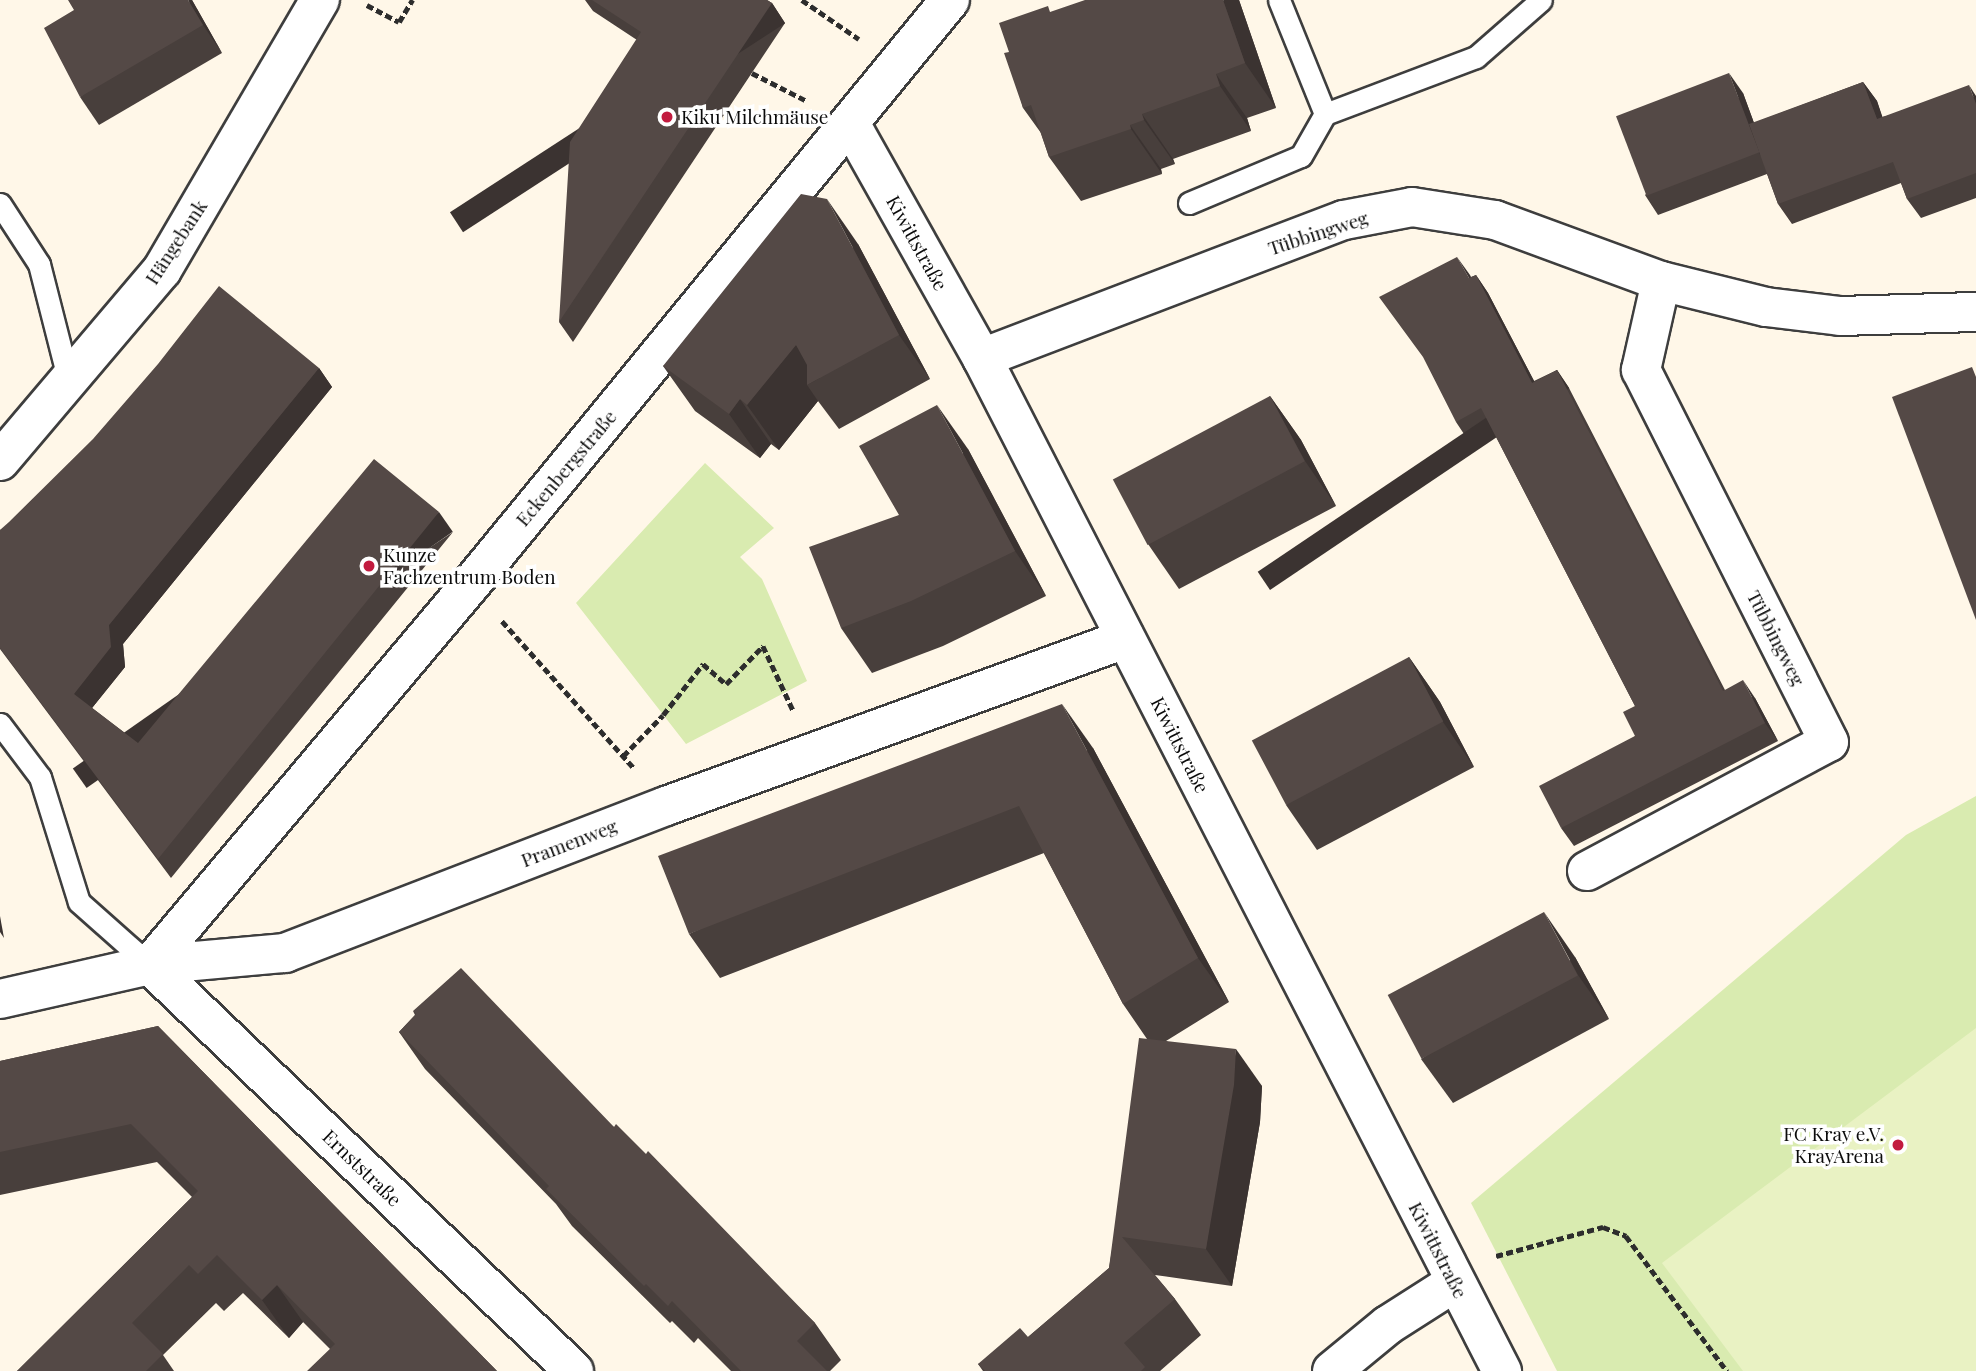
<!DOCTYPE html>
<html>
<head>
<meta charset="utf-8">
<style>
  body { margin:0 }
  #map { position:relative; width:1976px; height:1371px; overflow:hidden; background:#fff7e8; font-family:"Playfair Display",serif }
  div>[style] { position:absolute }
  .green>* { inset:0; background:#d9ebb0 }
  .pitch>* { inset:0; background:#e9f2c3 }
  .path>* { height:4.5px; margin-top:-2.25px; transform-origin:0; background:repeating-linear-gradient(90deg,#2d2d2d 0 7px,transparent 0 10.5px) }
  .roads { filter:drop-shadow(2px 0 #3e3e3e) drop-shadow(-2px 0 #3e3e3e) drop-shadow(0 2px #3e3e3e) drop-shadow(0 -2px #3e3e3e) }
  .service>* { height:21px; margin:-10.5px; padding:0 10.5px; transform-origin:10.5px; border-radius:10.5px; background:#fff }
  .minor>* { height:38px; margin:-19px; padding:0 19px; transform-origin:19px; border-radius:19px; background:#fff }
  .wall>* { inset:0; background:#483f3c }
  .shaded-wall>* { inset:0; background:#3b3331; transform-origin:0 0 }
  .building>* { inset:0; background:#544946; transform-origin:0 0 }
  .dots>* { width:19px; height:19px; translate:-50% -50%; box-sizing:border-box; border:4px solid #fff; border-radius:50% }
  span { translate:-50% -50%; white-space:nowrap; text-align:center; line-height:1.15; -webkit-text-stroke:7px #fff; paint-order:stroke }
  .poi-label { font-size:19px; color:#0b0b0b }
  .left { translate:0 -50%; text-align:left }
  .right { translate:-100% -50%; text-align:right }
  .street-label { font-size:19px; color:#0b0b0b }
</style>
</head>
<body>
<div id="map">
  <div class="green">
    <i style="clip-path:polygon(705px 463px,774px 528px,740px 557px,762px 579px,807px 681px,686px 744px,576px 603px)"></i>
    <i style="clip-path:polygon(1976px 796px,1976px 1371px,1557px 1371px,1471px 1203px,1906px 835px)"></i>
  </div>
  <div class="pitch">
    <i style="clip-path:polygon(1976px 1028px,1976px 1371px,1743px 1371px,1662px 1263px)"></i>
  </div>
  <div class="path">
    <i style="left:802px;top:0;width:69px;rotate:34.4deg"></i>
    <i style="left:367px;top:5px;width:36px;rotate:28deg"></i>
    <i style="left:399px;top:22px;width:26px;rotate:-59deg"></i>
    <i style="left:752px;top:73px;width:62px;rotate:27deg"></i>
    <i style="left:502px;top:621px;width:198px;rotate:48.1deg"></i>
    <i style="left:623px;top:756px;width:57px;rotate:-45.7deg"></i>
    <i style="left:663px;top:715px;width:65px;rotate:-51.9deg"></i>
    <i style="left:703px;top:664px;width:30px;rotate:41deg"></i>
    <i style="left:726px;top:684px;width:53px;rotate:-45.8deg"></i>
    <i style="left:763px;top:646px;width:71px;rotate:64.9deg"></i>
    <i style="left:1496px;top:1256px;width:111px;rotate:-15.2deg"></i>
    <i style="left:1603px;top:1227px;width:25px;rotate:21deg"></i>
    <i style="left:1626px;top:1236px;width:169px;rotate:53.2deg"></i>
  </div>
  <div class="roads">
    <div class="service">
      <i style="left:1279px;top:0;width:123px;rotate:68deg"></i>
      <i style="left:1189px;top:203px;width:121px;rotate:-22.8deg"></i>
      <i style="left:1301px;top:156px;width:48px;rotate:-60.3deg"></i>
      <i style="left:1325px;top:114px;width:161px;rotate:-20.7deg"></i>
      <i style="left:1476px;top:57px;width:86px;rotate:-41.2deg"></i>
      <i style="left:0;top:204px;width:72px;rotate:57deg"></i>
      <i style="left:39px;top:264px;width:118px;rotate:75.7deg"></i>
      <i style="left:0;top:724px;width:66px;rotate:53deg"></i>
      <i style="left:40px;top:777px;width:131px;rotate:72.7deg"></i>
      <i style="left:79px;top:902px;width:95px;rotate:41.6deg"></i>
    </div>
    <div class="minor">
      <i style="left:850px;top:123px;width:270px;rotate:60.7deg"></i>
      <i style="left:982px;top:358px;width:1139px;rotate:62.83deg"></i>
      <i style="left:982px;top:358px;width:387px;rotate:-20.9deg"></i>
      <i style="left:1344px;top:220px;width:69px;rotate:-10.8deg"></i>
      <i style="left:1412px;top:207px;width:84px;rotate:8.9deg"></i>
      <i style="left:1495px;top:220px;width:177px;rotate:20.2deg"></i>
      <i style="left:1661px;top:281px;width:108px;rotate:13.9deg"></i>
      <i style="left:1766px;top:307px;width:75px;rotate:6.9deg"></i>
      <i style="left:1840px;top:316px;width:136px;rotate:-1.7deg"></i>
      <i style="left:0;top:461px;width:250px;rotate:-49.7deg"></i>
      <i style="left:162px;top:270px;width:313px;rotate:-59.7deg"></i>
      <i style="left:1587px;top:871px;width:274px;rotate:-28.1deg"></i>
      <i style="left:1829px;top:742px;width:417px;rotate:-116.8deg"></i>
      <i style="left:1641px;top:370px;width:91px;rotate:-77.3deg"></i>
      <i style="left:150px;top:965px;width:498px;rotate:-49.9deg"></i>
      <i style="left:471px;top:584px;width:755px;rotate:-50.64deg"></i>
      <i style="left:150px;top:965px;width:587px;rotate:43.76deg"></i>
      <i style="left:0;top:999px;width:154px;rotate:-12.8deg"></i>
      <i style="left:150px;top:965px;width:136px;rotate:-5.1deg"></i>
      <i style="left:285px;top:953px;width:408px;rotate:-21.1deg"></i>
      <i style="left:666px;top:806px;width:489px;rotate:-20deg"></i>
      <i style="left:1332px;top:1371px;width:72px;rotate:-39.4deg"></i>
      <i style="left:1388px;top:1325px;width:78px;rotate:-32.5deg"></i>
    </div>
  </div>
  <div class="wall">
    <i style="clip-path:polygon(192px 0,222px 53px,99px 125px,80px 97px)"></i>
    <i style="clip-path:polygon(585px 0,767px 0,772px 3px,785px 23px,573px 342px,559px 322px,637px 40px,593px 11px)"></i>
    <i style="clip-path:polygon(1239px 0,1276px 108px,1247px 118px,1251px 131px,1173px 159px,1175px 164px,1161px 169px,1162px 174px,1081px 201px,1049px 157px,1041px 133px,1023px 108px,1009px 52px,1052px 12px)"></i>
    <i style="clip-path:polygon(1863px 82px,1877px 101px,1882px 117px,1976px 96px,1976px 198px,1921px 218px,1907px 199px,1901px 183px,1792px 224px,1778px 204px,1767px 174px,1658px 215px,1645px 195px,1743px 93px,1754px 123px)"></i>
    <i style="clip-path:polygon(858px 244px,930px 379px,839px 429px,818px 401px,779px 450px,771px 444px,760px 458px,695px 411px,663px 366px)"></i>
    <i style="clip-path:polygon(1476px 275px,1488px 293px,1534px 381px,1557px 370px,1569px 388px,1725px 690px,1755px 698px,1778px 741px,1574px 846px,1561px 828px,1635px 736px,1635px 706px,1491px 427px,1468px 440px,1456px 422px,1471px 277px)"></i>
    <i style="clip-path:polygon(319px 368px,332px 387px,123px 644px,125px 667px,92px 708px,138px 743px,453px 532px,171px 878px,0 649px,0 530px)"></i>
    <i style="clip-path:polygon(1270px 396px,1301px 440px,1336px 506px,1179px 589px,1148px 544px)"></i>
    <i style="clip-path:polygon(968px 449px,1046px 596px,943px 646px,872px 673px,841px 628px,899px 515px)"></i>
    <i style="clip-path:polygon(1409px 657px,1440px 702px,1474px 767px,1317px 850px,1286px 805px)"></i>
    <i style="clip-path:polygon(1093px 748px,1229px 1002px,1166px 1041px,1262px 1086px,1260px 1122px,1232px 1286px,1155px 1275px,1175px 1299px,1201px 1335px,1160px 1371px,983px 1371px,978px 1364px,1028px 1337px,1109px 1268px,1147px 1039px,1123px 1004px,1044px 853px,720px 978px,689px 934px)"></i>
    <i style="clip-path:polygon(1575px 957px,1609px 1019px,1453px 1103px,1421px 1059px)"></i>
    <i style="clip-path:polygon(413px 1011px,614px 1127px,815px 1323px,841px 1360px,830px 1371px,731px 1371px,698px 1338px,694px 1343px,672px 1321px,670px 1323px,572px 1226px,556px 1204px,425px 1069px,399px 1032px,415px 1015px)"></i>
    <i style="clip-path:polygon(158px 1026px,497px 1371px,330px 1349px,303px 1322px,289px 1338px,243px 1293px,224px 1311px,216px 1303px,163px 1355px,174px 1371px,17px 1371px,192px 1197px,157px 1162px,0 1195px,0 1061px)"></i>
  </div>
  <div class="shaded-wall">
    <i style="clip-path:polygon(188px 0,192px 0,222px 53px,203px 25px)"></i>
    <i style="clip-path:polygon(1223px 0,1239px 0,1276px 108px,1245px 63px)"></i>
    <i style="left:772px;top:3px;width:24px;height:384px;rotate:57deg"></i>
    <i style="clip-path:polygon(1729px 73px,1743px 93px,1772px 172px,1759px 153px)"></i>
    <i style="clip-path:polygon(1216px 74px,1247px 118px,1251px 131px,1220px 86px)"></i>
    <i style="clip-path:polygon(1863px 82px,1877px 101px,1890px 139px,1877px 119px)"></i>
    <i style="clip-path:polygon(1969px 85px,1976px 96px,1976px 104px)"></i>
    <i style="clip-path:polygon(1142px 114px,1173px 159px,1175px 164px,1144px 120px)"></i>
    <i style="clip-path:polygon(1130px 125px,1161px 169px,1162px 174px,1131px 129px)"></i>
    <i style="clip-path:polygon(827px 199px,858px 244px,930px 379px,899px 335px)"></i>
    <i style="clip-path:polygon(1457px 257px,1470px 275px,1481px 296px,1469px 278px)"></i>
    <i style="clip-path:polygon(1476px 275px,1488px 293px,1544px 400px,1532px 383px)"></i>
    <i style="clip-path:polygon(796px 345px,820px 378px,807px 385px,818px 401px,779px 450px,747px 405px)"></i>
    <i style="clip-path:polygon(319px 368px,332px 387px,123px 644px,125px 667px,88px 713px,74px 694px,109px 625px)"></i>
    <i style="left:1557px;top:370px;width:22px;height:361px;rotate:56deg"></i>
    <i style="clip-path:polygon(1270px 396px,1301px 440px,1336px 506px,1305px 461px)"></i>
    <i style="clip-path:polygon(740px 399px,771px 444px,760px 458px,729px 414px)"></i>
    <i style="clip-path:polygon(937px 405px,968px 449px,1046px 596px,1015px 551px)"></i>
    <i style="left:439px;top:512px;width:24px;height:447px;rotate:55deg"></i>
    <i style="clip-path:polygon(1409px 657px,1440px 702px,1474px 767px,1443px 722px)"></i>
    <i style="clip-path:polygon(1743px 680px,1755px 698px,1778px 741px,1765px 723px)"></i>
    <i style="clip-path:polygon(1062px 704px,1093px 748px,1229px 1002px,1198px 958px)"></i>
    <i style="clip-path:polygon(1544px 912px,1575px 957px,1609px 1019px,1578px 975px)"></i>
    <i style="clip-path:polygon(0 916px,4px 938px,0 932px)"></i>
    <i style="clip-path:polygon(1236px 1049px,1262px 1086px,1260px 1122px,1232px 1286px,1206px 1249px)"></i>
    <i style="clip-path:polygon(277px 1285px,303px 1322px,289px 1338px,262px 1300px)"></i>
  </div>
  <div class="building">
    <i style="clip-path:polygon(68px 0,188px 0,203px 25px,80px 97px,44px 28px,74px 10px)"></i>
    <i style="clip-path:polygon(592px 0,767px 0,772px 3px,559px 322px,570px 142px,641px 32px)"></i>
    <i style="clip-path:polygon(1085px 0,1223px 0,1245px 63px,1216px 74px,1220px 86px,1142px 114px,1144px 120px,1130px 125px,1131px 129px,1049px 157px,1031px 105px,1023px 108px,1004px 53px,1009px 52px,999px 23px,1048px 6px,1050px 12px)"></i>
    <i style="left:1729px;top:73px;width:85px;height:121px;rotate:69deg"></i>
    <i style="clip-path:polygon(1863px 82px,1877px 119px,1969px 85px,1976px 104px,1976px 173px,1907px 199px,1893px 162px,1778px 204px,1749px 124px)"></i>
    <i style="clip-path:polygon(801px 194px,827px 199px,899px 335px,807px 385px,807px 365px,796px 345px,747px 405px,740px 399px,729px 414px,663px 366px)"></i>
    <i style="clip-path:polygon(1457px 257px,1469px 278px,1476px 275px,1532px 383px,1557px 370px,1723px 691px,1743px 680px,1765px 723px,1561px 828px,1539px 786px,1635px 736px,1623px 712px,1635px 706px,1481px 408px,1456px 422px,1423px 357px,1379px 297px)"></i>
    <i style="clip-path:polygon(219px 286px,319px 368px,109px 625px,111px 647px,74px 694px,138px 743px,374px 459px,439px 512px,158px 859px,0 648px,0 530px,9px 522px,93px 439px,158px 364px)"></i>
    <i style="clip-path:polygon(1972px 367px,1976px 377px,1976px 620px,1892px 397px)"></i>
    <i style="left:1270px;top:396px;width:74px;height:178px;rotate:62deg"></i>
    <i style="clip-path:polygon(937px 405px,1015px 551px,911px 601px,841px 628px,809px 547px,899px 515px,859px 446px)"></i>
    <i style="left:1409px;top:657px;width:73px;height:178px;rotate:62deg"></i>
    <i style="clip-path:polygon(1062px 704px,1198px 958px,1123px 1004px,1019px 806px,689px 934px,658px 856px)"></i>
    <i style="left:1544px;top:912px;width:72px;height:177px;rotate:62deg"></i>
    <i style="clip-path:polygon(461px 968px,614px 1127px,616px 1124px,646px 1154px,648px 1151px,815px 1323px,797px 1341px,827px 1371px,741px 1371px,672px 1301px,668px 1306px,646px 1284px,644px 1286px,546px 1189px,549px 1186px,399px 1032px,416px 1014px,413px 1011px)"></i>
    <i style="clip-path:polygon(158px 1026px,497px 1371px,307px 1371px,335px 1344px,277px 1285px,262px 1300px,217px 1255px,198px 1274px,189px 1265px,132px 1323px,163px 1354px,146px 1371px,17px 1371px,198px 1191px,131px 1124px,0 1152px,0 1061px)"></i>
    <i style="clip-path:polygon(1139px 1038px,1236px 1049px,1234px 1085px,1206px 1249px,1122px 1237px,1175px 1299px,1124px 1343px,1145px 1367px,1141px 1371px,985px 1371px,978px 1364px,1020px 1328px,1028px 1337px,1109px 1268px)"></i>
  </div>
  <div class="dots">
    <i style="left:667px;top:117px;background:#c21b3f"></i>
    <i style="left:369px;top:566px;background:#c21b3f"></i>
    <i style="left:1898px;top:1145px;background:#c21b3f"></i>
  </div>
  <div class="poi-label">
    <span class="left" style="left:681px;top:117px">Kiku Milchmäuse</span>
    <span class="left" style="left:383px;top:566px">Kunze<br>Fachzentrum Boden</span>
    <span class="right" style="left:1884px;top:1145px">FC Kray e.V.<br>KrayArena</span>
  </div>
  <div class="street-label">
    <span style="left:1318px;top:233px;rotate:-18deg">Tübbingweg</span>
    <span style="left:176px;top:242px;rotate:-57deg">Hängebank</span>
    <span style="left:917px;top:243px;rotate:61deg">Kiwittstraße</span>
    <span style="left:566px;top:468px;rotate:-50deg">Eckenbergstraße</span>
    <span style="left:1776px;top:638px;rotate:63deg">Tübbingweg</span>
    <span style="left:1180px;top:745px;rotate:63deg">Kiwittstraße</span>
    <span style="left:569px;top:843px;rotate:-21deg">Pramenweg</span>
    <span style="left:362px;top:1168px;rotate:44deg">Ernststraße</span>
    <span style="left:1438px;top:1250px;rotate:63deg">Kiwittstraße</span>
  </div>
</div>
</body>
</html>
